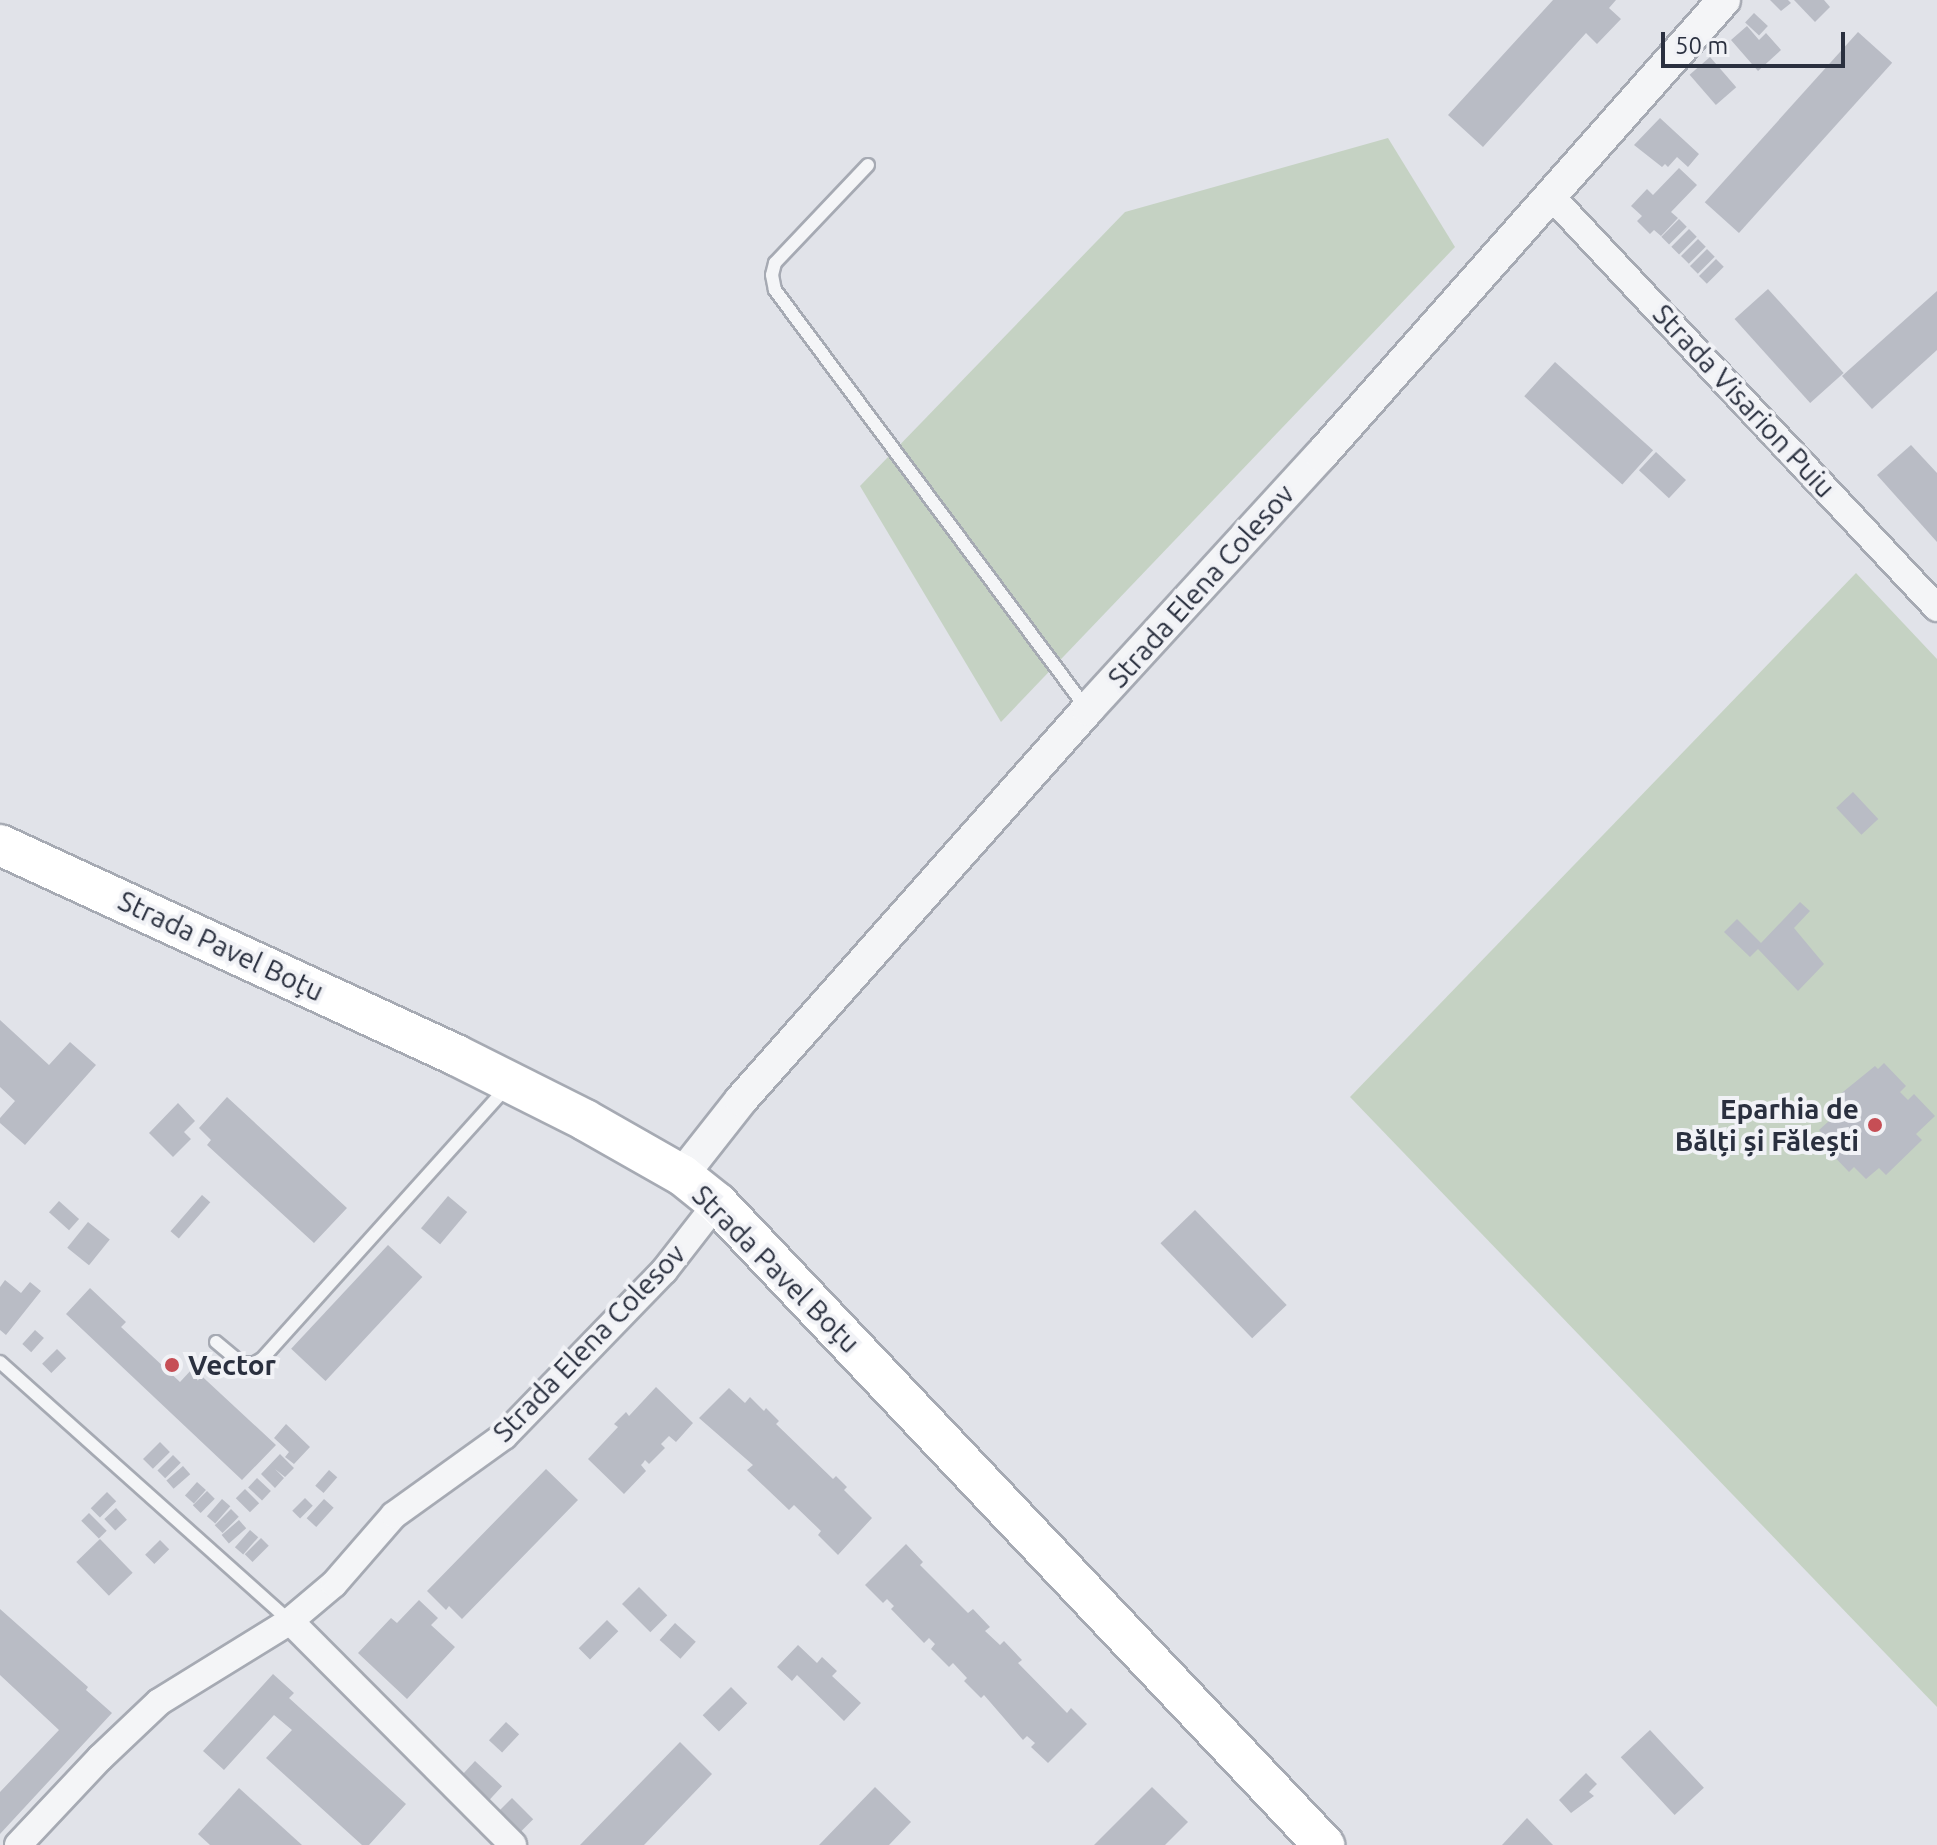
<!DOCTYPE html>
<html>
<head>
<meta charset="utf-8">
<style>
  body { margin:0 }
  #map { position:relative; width:1937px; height:1845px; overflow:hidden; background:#e1e3e9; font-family:Ubuntu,sans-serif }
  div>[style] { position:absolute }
  .green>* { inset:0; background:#c5d2c3 }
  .building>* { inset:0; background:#b9bcc5; transform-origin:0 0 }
  .roads { filter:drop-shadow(2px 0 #a6aab3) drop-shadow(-2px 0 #a6aab3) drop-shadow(0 2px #a6aab3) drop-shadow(0 -2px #a6aab3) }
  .service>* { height:12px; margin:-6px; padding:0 6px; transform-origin:6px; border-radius:6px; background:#f4f5f7 }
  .minor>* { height:26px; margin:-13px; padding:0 13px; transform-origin:13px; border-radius:13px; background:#f4f5f7 }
  .tertiary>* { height:32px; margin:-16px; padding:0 16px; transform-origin:16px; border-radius:16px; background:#f4f5f7 }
  .primary>* { height:40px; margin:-20px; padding:0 20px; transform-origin:20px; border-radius:20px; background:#fff }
  .dots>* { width:22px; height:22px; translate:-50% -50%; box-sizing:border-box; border:4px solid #f1f2f6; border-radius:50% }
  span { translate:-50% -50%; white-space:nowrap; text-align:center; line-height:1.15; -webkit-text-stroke:8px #f1f2f6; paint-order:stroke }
  .street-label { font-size:28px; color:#2a303f }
  .poi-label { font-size:28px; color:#2a303f; font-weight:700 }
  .right { translate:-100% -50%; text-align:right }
  .left { translate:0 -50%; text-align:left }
  .scale { position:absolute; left:1661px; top:32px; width:184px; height:36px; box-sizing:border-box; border:4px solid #2a303f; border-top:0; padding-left:10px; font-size:24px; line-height:28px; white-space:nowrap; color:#2a303f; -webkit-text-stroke:6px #f1f2f6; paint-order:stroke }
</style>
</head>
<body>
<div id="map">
  <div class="green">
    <i style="clip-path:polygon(1388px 138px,1455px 247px,1001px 722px,860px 486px,1125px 212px)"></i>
    <i style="clip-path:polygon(1856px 573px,1937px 659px,1937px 1707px,1350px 1097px)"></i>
  </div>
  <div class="building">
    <i style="clip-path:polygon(1553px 0,1616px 0,1609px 8px,1621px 19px,1597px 44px,1586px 33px,1483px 147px,1448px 115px)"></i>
    <i style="clip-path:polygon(1770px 0,1788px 0,1791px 3px,1781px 11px)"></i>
    <i style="clip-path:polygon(1794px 0,1824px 0,1830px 7px,1815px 22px)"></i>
    <i style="left:1754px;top:13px;width:19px;height:13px;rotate:43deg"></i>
    <i style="clip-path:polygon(1747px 26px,1759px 40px,1766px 33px,1781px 50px,1758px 71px,1731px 40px)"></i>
    <i style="left:1858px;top:32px;width:46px;height:229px;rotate:42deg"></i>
    <i style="left:1710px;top:57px;width:40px;height:27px;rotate:49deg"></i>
    <i style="clip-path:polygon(1660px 118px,1699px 154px,1688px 167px,1677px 157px,1668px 167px,1665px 164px,1662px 167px,1634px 145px)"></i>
    <i style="clip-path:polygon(1679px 168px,1697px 185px,1671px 212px,1678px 218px,1661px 236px,1654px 230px,1650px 234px,1637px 221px,1642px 216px,1631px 206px,1647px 189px,1653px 195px)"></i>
    <i style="left:1679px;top:219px;width:11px;height:25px;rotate:45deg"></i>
    <i style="left:1689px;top:229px;width:11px;height:25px;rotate:45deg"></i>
    <i style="left:1698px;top:239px;width:11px;height:24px;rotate:45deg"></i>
    <i style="left:1707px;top:249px;width:11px;height:24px;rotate:45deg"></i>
    <i style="left:1716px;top:259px;width:11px;height:24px;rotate:45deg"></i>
    <i style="left:1768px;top:289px;width:113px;height:45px;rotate:48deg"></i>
    <i style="clip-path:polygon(1937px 291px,1937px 350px,1872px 409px,1842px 376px)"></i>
    <i style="left:1555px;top:362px;width:132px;height:46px;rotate:42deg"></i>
    <i style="clip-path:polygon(1911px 445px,1937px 473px,1937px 542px,1877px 475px)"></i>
    <i style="left:1656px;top:452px;width:41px;height:25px;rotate:43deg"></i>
    <i style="left:1853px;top:792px;width:37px;height:23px;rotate:47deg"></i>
    <i style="clip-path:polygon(1800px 902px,1810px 911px,1794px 928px,1824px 964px,1798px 991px,1758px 949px,1750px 957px,1724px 932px,1737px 919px,1761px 943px)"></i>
    <i style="clip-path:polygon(0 1020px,49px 1065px,70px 1042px,96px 1065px,25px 1145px,0 1123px,0 1118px,15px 1101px,0 1087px)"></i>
    <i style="clip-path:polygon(1884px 1063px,1906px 1086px,1900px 1092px,1908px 1100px,1914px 1094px,1935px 1116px,1916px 1134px,1922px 1140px,1886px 1175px,1879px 1168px,1866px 1179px,1854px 1167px,1849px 1172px,1825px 1147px,1831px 1142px,1819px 1130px,1829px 1121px,1824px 1115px,1837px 1102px,1838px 1096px,1875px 1066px,1878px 1069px)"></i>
    <i style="clip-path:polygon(227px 1097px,347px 1208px,314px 1243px,207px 1145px,211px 1140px,199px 1128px)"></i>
    <i style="clip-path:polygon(178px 1103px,195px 1121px,184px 1132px,191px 1139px,173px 1157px,149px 1133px)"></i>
    <i style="left:202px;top:1195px;width:11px;height:48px;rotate:41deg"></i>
    <i style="left:448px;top:1196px;width:25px;height:42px;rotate:40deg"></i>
    <i style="left:59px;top:1201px;width:27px;height:15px;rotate:42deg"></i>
    <i style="left:1195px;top:1210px;width:132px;height:48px;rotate:46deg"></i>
    <i style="left:88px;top:1222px;width:28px;height:33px;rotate:39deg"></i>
    <i style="left:388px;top:1245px;width:47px;height:142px;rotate:43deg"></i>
    <i style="clip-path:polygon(5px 1280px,21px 1293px,30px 1282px,41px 1291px,6px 1335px,0 1330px,0 1287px)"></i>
    <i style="clip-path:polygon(90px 1288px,126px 1322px,121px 1327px,180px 1382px,193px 1368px,276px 1445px,242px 1480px,66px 1314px)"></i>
    <i style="left:35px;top:1330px;width:12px;height:19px;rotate:42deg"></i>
    <i style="left:57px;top:1349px;width:13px;height:21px;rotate:45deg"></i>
    <i style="clip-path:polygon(656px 1387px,693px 1423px,676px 1442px,669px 1436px,661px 1444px,665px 1448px,649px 1464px,645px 1460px,643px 1463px,641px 1465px,646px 1471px,624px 1494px,588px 1459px,618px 1427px,614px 1424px,626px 1412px,629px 1416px)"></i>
    <i style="clip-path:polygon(729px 1388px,745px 1403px,750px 1397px,764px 1411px,766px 1408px,779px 1421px,776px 1424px,833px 1479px,836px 1476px,847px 1487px,844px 1490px,872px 1518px,838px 1555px,818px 1535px,821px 1531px,794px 1505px,789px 1510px,747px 1470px,753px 1465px,699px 1418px)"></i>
    <i style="clip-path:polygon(286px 1424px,310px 1447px,294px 1464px,285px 1457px,289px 1452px,274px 1438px)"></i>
    <i style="left:160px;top:1442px;width:14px;height:24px;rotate:45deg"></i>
    <i style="clip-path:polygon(280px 1454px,294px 1468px,285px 1477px,275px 1469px,284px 1478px,275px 1488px,261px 1474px)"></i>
    <i style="left:173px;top:1455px;width:11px;height:22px;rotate:45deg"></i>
    <i style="left:183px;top:1466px;width:11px;height:22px;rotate:49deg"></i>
    <i style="clip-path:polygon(546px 1469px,578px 1500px,462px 1619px,449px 1606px,446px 1610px,427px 1591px)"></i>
    <i style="left:329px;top:1470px;width:11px;height:21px;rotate:41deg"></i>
    <i style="left:257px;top:1478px;width:19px;height:13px;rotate:43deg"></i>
    <i style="left:197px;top:1482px;width:12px;height:18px;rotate:42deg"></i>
    <i style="left:245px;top:1489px;width:20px;height:13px;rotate:45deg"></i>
    <i style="left:207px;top:1491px;width:11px;height:20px;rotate:45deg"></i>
    <i style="left:107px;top:1492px;width:13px;height:23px;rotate:45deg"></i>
    <i style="left:305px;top:1498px;width:11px;height:18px;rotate:45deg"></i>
    <i style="left:222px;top:1499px;width:11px;height:23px;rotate:41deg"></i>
    <i style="left:324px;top:1499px;width:13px;height:26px;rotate:42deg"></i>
    <i style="left:116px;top:1508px;width:16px;height:16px;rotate:47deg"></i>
    <i style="left:231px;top:1509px;width:11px;height:23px;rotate:45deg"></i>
    <i style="left:89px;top:1513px;width:25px;height:11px;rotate:45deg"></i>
    <i style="left:239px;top:1520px;width:11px;height:23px;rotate:49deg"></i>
    <i style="left:250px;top:1530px;width:11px;height:23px;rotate:41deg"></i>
    <i style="left:261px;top:1538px;width:11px;height:23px;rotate:45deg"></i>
    <i style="left:100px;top:1539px;width:47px;height:33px;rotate:46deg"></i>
    <i style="left:160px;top:1540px;width:13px;height:21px;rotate:45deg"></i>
    <i style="clip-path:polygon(906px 1544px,923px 1562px,920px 1565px,968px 1613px,973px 1609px,990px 1627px,985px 1631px,1000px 1645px,1004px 1641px,1022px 1660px,1018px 1663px,1067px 1713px,1071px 1708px,1087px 1724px,1048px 1763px,1031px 1747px,1035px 1743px,1027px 1736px,1023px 1740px,984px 1695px,981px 1698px,964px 1681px,967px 1678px,953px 1663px,949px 1667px,931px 1649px,935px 1644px,929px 1638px,924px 1643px,891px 1609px,894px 1606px,887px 1599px,883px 1603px,865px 1585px)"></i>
    <i style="left:639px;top:1587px;width:40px;height:24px;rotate:45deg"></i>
    <i style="clip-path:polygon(419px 1600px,438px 1618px,431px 1625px,455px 1647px,407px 1699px,358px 1653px,391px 1618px,397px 1623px)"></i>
    <i style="clip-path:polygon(0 1609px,88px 1687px,86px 1690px,112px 1713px,0 1834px,0 1792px,59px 1730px,0 1675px)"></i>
    <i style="left:607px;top:1620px;width:16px;height:40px;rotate:45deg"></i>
    <i style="left:675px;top:1623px;width:28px;height:23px;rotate:42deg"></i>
    <i style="clip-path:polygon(798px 1645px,817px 1663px,822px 1657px,837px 1671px,832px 1676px,861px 1703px,844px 1721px,797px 1675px,792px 1681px,777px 1667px)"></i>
    <i style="clip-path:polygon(273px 1674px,294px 1693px,289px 1698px,406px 1804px,369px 1845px,362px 1845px,266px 1758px,292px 1730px,274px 1715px,224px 1770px,203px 1751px)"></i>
    <i style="left:731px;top:1687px;width:23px;height:40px;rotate:45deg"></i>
    <i style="left:506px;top:1722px;width:18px;height:25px;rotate:43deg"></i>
    <i style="left:1650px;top:1730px;width:79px;height:40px;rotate:47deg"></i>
    <i style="clip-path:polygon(680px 1742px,712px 1774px,644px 1845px,580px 1845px)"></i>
    <i style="left:475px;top:1761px;width:37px;height:18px;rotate:43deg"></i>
    <i style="clip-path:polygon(1586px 1773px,1597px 1784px,1589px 1792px,1594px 1796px,1571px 1813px,1559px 1800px)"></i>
    <i style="clip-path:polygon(875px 1787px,911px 1822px,889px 1845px,819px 1845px)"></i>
    <i style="clip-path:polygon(1152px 1787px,1188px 1822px,1165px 1845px,1094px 1845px)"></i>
    <i style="clip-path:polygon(239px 1788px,302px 1845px,210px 1845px,198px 1834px)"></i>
    <i style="left:512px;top:1798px;width:30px;height:17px;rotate:45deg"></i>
    <i style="clip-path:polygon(1527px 1818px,1553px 1845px,1502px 1845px)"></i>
  </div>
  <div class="roads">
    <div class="service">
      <i style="left:868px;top:165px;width:135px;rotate:133.5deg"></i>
      <i style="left:775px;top:263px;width:12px;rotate:104deg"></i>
      <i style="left:772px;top:275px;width:15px;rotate:79deg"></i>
      <i style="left:775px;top:290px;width:522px;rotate:53.33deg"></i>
      <i style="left:216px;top:1342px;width:33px;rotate:40deg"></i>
      <i style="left:241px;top:1363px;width:14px"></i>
      <i style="left:255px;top:1363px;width:8px;rotate:-30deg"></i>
      <i style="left:262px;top:1359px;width:366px;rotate:-48deg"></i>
      <i style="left:0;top:1362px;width:389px;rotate:41.8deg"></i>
    </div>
    <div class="minor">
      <i style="left:1550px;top:195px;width:566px;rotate:46.86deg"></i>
      <i style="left:290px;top:1621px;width:316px;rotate:45.1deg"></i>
      <i style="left:18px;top:1845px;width:120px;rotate:-46.7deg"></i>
      <i style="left:100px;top:1758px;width:81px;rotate:-43.5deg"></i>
      <i style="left:159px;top:1702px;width:154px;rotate:-31.7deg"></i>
      <i style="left:290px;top:1621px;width:57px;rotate:-40.1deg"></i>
      <i style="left:334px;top:1584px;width:91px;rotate:-49deg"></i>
      <i style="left:394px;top:1515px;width:135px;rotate:-35.7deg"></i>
      <i style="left:504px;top:1436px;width:230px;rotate:-45.9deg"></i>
      <i style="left:664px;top:1271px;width:86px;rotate:-52.1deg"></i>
    </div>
    <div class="tertiary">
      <i style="left:682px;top:1175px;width:95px;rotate:-51.8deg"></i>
      <i style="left:741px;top:1100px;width:523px;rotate:-48.41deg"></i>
      <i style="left:1088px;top:709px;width:345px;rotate:-47.5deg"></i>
      <i style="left:1321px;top:455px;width:608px;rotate:-48.47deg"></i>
    </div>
    <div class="primary">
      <i style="left:0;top:845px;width:502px;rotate:24.73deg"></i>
      <i style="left:456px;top:1055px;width:144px;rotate:26.7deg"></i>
      <i style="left:585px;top:1120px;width:112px;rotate:29.6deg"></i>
      <i style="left:682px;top:1175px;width:45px;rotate:38.7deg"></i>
      <i style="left:717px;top:1203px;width:884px;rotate:46.61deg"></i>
    </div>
  </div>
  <div class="dots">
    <i style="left:1875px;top:1125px;background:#c64e55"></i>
    <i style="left:172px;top:1365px;background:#c64e55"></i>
  </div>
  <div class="street-label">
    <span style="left:1744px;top:401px;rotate:47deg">Strada Visarion Puiu</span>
    <span style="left:1201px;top:586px;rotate:-48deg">Strada Elena Colesov</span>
    <span style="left:221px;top:946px;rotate:25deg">Strada Pavel Boțu</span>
    <span style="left:776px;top:1269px;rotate:45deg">Strada Pavel Boțu</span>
    <span style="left:589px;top:1343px;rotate:-46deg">Strada Elena Colesov</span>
  </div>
  <div class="poi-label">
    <span class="right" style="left:1859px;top:1125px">Eparhia de<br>Bălți și Fălești</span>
    <span class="left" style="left:188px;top:1365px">Vector</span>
  </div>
  <div class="scale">50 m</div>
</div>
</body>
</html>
